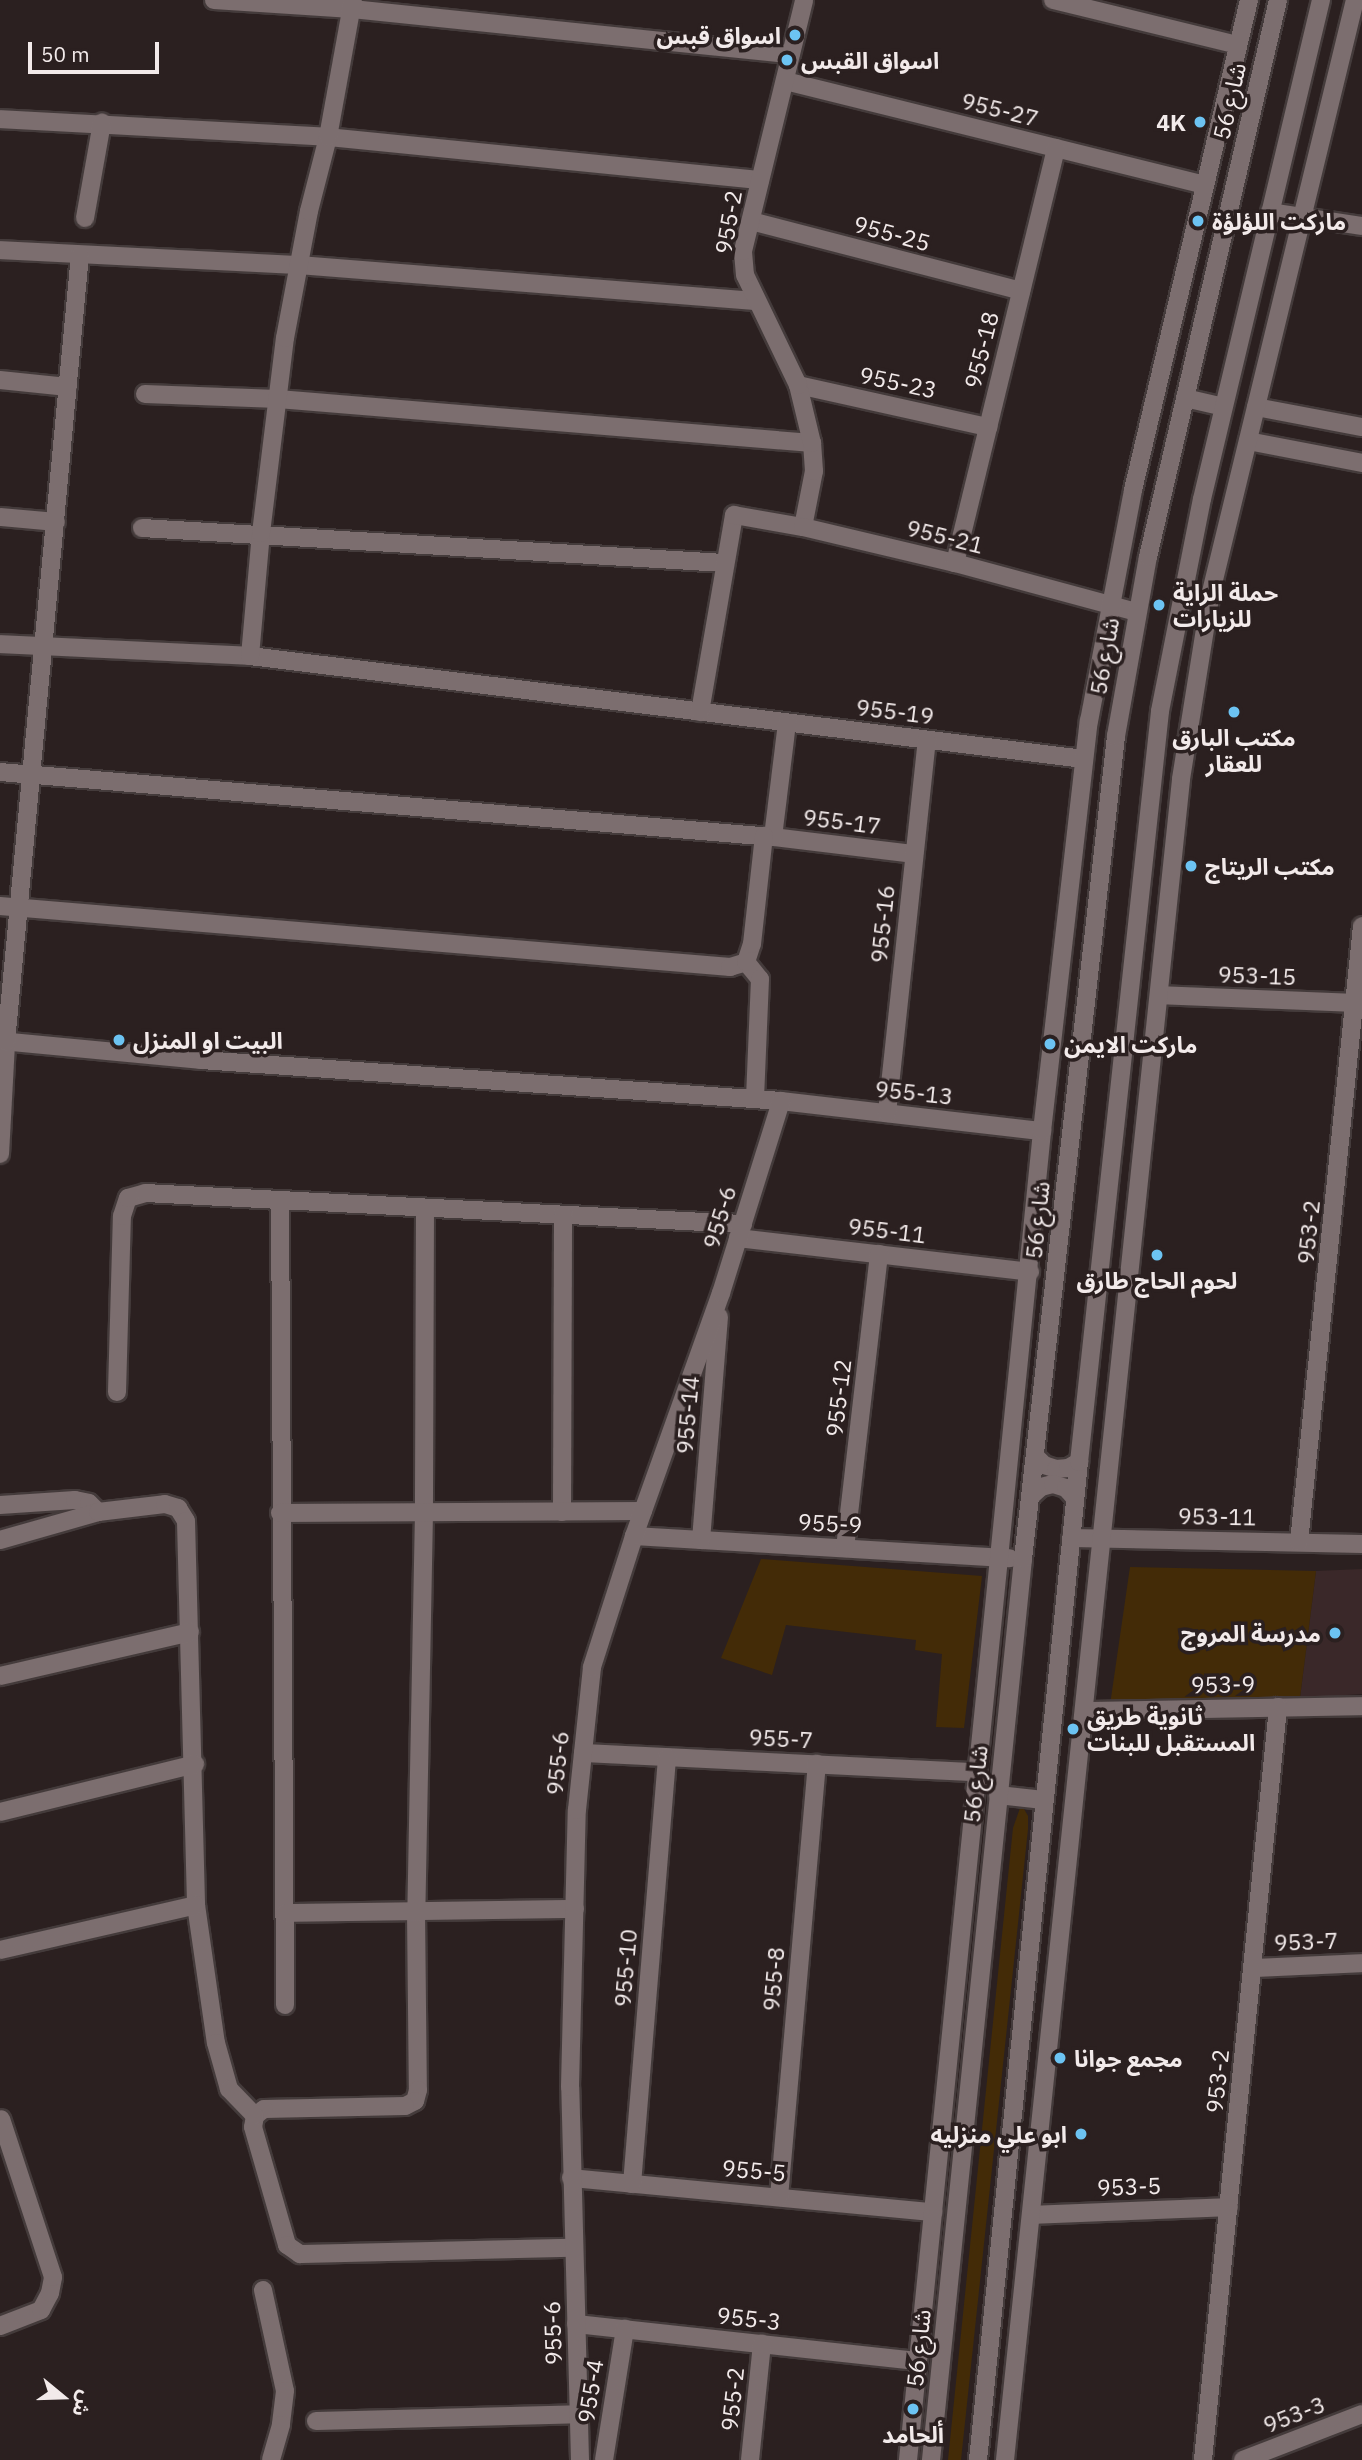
<!DOCTYPE html>
<html>
<head>
<meta charset="utf-8">
<style>
  body { margin:0 }
  #map { position:relative; width:1362px; height:2460px; overflow:hidden; background:#2b2020; font-family:"IBM Plex Sans","Noto Sans Arabic",sans-serif }
  div>[style] { position:absolute }
  .built>* { inset:0; background:#3a2829 }
  .green>* { inset:0; background:#432b07 }
  .roads { filter:drop-shadow(2px 0 #443b3b) drop-shadow(-2px 0 #443b3b) drop-shadow(0 2px #443b3b) drop-shadow(0 -2px #443b3b) }
  .minor>* { height:18px; margin:-9px; padding:0 9px; transform-origin:9px; border-radius:9px; background:#7c6e6f }
  .dots>* { width:19px; height:19px; translate:-50% -50%; box-sizing:border-box; border:4px solid #2b2020; border-radius:50% }
  span { translate:-50% -50%; white-space:nowrap; text-align:center; line-height:1.15; -webkit-text-stroke:7px #2b2020; paint-order:stroke }
  .poi-label { font-size:23px; color:#f2eaea; font-weight:700 }
  .right { translate:-100% -50%; text-align:right }
  .left { translate:0 -50%; text-align:left }
  .street-label { font-size:23px; color:#f2eaea }
  .north { position:absolute; left:28px; top:2362px; width:70px; height:70px; -webkit-text-stroke:5px #2b2020; paint-order:stroke; rotate:109deg; font-size:19px; font-weight:700; line-height:28px; text-align:center; color:#f2eaea }
  .north::after { content:''; display:block; margin:auto; width:24px; height:32px; background:#f2eaea; clip-path:polygon(50% 0,100% 100%,50% 72%,0 100%) }
  .scale { position:absolute; left:28px; top:42px; width:131px; height:32px; box-sizing:border-box; border:4px solid #f2eaea; border-top:0; padding-left:9px; font-size:21px; line-height:24px; white-space:nowrap; color:#f2eaea; -webkit-text-stroke:5px #2b2020; paint-order:stroke }
</style>
</head>
<body>
<div id="map">
  <div class="built">
    <i style="clip-path:polygon(1362px 1569px,1362px 1694px,1300px 1698px,1316px 1571px)"></i>
  </div>
  <div class="green">
    <i style="clip-path:polygon(761px 1559px,982px 1576px,964px 1728px,936px 1727px,942px 1654px,915px 1650px,916px 1640px,786px 1625px,772px 1675px,721px 1658px)"></i>
    <i style="clip-path:polygon(1130px 1567px,1316px 1571px,1300px 1698px,1110px 1705px)"></i>
    <i style="clip-path:polygon(1020px 1808px,1024px 1809px,1028px 1816px,1028px 1829px,961px 2460px,948px 2460px,1013px 1828px)"></i>
  </div>
  <div class="roads">
    <div class="minor">
      <i style="left:214px;top:0;width:138px;rotate:3.7deg"></i>
      <i style="left:352px;top:9px;width:441px;rotate:5.9deg"></i>
      <i style="left:1053px;top:0;width:190px;rotate:13.7deg"></i>
      <i style="left:785px;top:81px;width:432px;rotate:13.9deg"></i>
      <i style="left:0;top:119px;width:328px;rotate:3.1deg"></i>
      <i style="left:328px;top:137px;width:434px;rotate:5.7deg"></i>
      <i style="left:1270px;top:212px;width:93px;rotate:8.7deg"></i>
      <i style="left:85px;top:218px;width:97px;rotate:-79.9deg"></i>
      <i style="left:751px;top:221px;width:279px;rotate:14.5deg"></i>
      <i style="left:0;top:250px;width:298px;rotate:2.9deg"></i>
      <i style="left:298px;top:265px;width:459px;rotate:4.5deg"></i>
      <i style="left:0;top:380px;width:68px;rotate:5.9deg"></i>
      <i style="left:798px;top:385px;width:195px;rotate:12.5deg"></i>
      <i style="left:145px;top:394px;width:133px;rotate:2.2deg"></i>
      <i style="left:278px;top:399px;width:536px;rotate:4.71deg"></i>
      <i style="left:1185px;top:398px;width:39px;rotate:13deg"></i>
      <i style="left:1256px;top:407px;width:108px;rotate:10.7deg"></i>
      <i style="left:1248px;top:441px;width:116px;rotate:10.9deg"></i>
      <i style="left:0;top:517px;width:56px;rotate:5.1deg"></i>
      <i style="left:803px;top:527px;width:57px;rotate:-78.9deg"></i>
      <i style="left:814px;top:471px;width:28px;rotate:-94deg"></i>
      <i style="left:812px;top:443px;width:60px;rotate:-103.6deg"></i>
      <i style="left:798px;top:385px;width:122px;rotate:-115.7deg"></i>
      <i style="left:745px;top:275px;width:24px;rotate:-95deg"></i>
      <i style="left:743px;top:251px;width:258px;rotate:-76.3deg"></i>
      <i style="left:142px;top:528px;width:583px;rotate:3.44deg"></i>
      <i style="left:955px;top:563px;width:427px;rotate:-76.3deg"></i>
      <i style="left:0;top:644px;width:250px;rotate:2.7deg"></i>
      <i style="left:250px;top:656px;width:840px;rotate:7.04deg"></i>
      <i style="left:250px;top:656px;width:123px;rotate:-84.9deg"></i>
      <i style="left:261px;top:533px;width:196px;rotate:-83deg"></i>
      <i style="left:285px;top:338px;width:129px;rotate:-79.3deg"></i>
      <i style="left:309px;top:211px;width:76px;rotate:-75.6deg"></i>
      <i style="left:328px;top:137px;width:139px;rotate:-79.7deg"></i>
      <i style="left:700px;top:712px;width:200px;rotate:-80.2deg"></i>
      <i style="left:734px;top:515px;width:70px;rotate:9.9deg"></i>
      <i style="left:803px;top:527px;width:156px;rotate:13.3deg"></i>
      <i style="left:955px;top:563px;width:188px;rotate:15.1deg"></i>
      <i style="left:0;top:772px;width:776px;rotate:4.81deg"></i>
      <i style="left:773px;top:837px;width:142px;rotate:6.9deg"></i>
      <i style="left:773px;top:837px;width:115px;rotate:-83deg"></i>
      <i style="left:0;top:906px;width:733px;rotate:4.78deg"></i>
      <i style="left:730px;top:967px;width:17px;rotate:-17deg"></i>
      <i style="left:746px;top:962px;width:22px;rotate:51deg"></i>
      <i style="left:760px;top:979px;width:120px;rotate:92.4deg"></i>
      <i style="left:746px;top:962px;width:19px;rotate:-72deg"></i>
      <i style="left:752px;top:944px;width:109px;rotate:-83.7deg"></i>
      <i style="left:1159px;top:995px;width:195px;rotate:2.3deg"></i>
      <i style="left:0;top:1041px;width:202px;rotate:5.4deg"></i>
      <i style="left:201px;top:1060px;width:581px;rotate:4.04deg"></i>
      <i style="left:781px;top:1101px;width:263px;rotate:6.6deg"></i>
      <i style="left:887px;top:1113px;width:375px;rotate:-83.9deg"></i>
      <i style="left:0;top:1154px;width:112px;rotate:-86.9deg"></i>
      <i style="left:6px;top:1042px;width:790px;rotate:-84.63deg"></i>
      <i style="left:280px;top:1200px;width:805px;rotate:89.64deg"></i>
      <i style="left:425px;top:1208px;width:304px;rotate:90.2deg"></i>
      <i style="left:424px;top:1512px;width:399px;rotate:91.1deg"></i>
      <i style="left:416px;top:1911px;width:179px;rotate:89.4deg"></i>
      <i style="left:418px;top:2090px;width:11px;rotate:105deg"></i>
      <i style="left:415px;top:2101px;width:11px;rotate:153deg"></i>
      <i style="left:405px;top:2106px;width:141px;rotate:178.8deg"></i>
      <i style="left:264px;top:2109px;width:11px;rotate:142deg"></i>
      <i style="left:255px;top:2116px;width:11px;rotate:100deg"></i>
      <i style="left:253px;top:2127px;width:123px;rotate:73.9deg"></i>
      <i style="left:287px;top:2245px;width:16px;rotate:35deg"></i>
      <i style="left:300px;top:2254px;width:273px;rotate:-1.3deg"></i>
      <i style="left:738px;top:1238px;width:294px;rotate:6.6deg"></i>
      <i style="left:117px;top:1392px;width:176px;rotate:-88.4deg"></i>
      <i style="left:122px;top:1216px;width:19px;rotate:-72deg"></i>
      <i style="left:128px;top:1198px;width:18px;rotate:-16deg"></i>
      <i style="left:145px;top:1193px;width:599px;rotate:2.97deg"></i>
      <i style="left:1035px;top:1456px;width:13px;rotate:45deg"></i>
      <i style="left:1044px;top:1465px;width:13px;rotate:18deg"></i>
      <i style="left:1056px;top:1469px;width:12px;rotate:-5deg"></i>
      <i style="left:1068px;top:1468px;width:13px;rotate:-29deg"></i>
      <i style="left:1031px;top:1496px;width:13px;rotate:-42deg"></i>
      <i style="left:1041px;top:1487px;width:12px;rotate:-14deg"></i>
      <i style="left:1053px;top:1484px;width:14px;rotate:17deg"></i>
      <i style="left:1066px;top:1488px;width:13px;rotate:48deg"></i>
      <i style="left:0;top:1505px;width:75px;rotate:-3.8deg"></i>
      <i style="left:75px;top:1500px;width:14px;rotate:12deg"></i>
      <i style="left:89px;top:1503px;width:13px;rotate:45deg"></i>
      <i style="left:562px;top:1512px;width:297px;rotate:-89.8deg"></i>
      <i style="left:280px;top:1513px;width:363px;rotate:-0.3deg"></i>
      <i style="left:634px;top:1536px;width:376px;rotate:3.4deg"></i>
      <i style="left:1071px;top:1538px;width:291px;rotate:1.2deg"></i>
      <i style="left:0;top:1540px;width:102px;rotate:-15.9deg"></i>
      <i style="left:98px;top:1512px;width:67px;rotate:-6.8deg"></i>
      <i style="left:165px;top:1504px;width:14px;rotate:17deg"></i>
      <i style="left:178px;top:1508px;width:15px;rotate:58deg"></i>
      <i style="left:186px;top:1521px;width:384px;rotate:88.5deg"></i>
      <i style="left:196px;top:1905px;width:139px;rotate:81.8deg"></i>
      <i style="left:216px;top:2043px;width:48px;rotate:74.2deg"></i>
      <i style="left:229px;top:2089px;width:37px;rotate:46deg"></i>
      <i style="left:701px;top:1540px;width:224px;rotate:-85.4deg"></i>
      <i style="left:1299px;top:1542px;width:619px;rotate:-84.16deg"></i>
      <i style="left:845px;top:1548px;width:296px;rotate:-83.4deg"></i>
      <i style="left:0;top:1676px;width:195px;rotate:-13deg"></i>
      <i style="left:1085px;top:1711px;width:277px;rotate:-1deg"></i>
      <i style="left:583px;top:1753px;width:394px;rotate:2.8deg"></i>
      <i style="left:998px;top:1795px;width:46px;rotate:6.2deg"></i>
      <i style="left:0;top:1812px;width:201px;rotate:-13.8deg"></i>
      <i style="left:285px;top:1913px;width:290px;rotate:-0.8deg"></i>
      <i style="left:0;top:1950px;width:201px;rotate:-12.9deg"></i>
      <i style="left:1253px;top:1968px;width:109px;rotate:-2.6deg"></i>
      <i style="left:571px;top:2178px;width:364px;rotate:5.4deg"></i>
      <i style="left:632px;top:2184px;width:428px;rotate:-85.3deg"></i>
      <i style="left:779px;top:2197px;width:435px;rotate:-85deg"></i>
      <i style="left:1032px;top:2215px;width:197px;rotate:-2.3deg"></i>
      <i style="left:263px;top:2290px;width:103px;rotate:77.7deg"></i>
      <i style="left:285px;top:2391px;width:34px;rotate:97deg"></i>
      <i style="left:281px;top:2425px;width:36px;rotate:106deg"></i>
      <i style="left:576px;top:2324px;width:343px;rotate:6.2deg"></i>
      <i style="left:0;top:2326px;width:44px;rotate:-21.3deg"></i>
      <i style="left:41px;top:2310px;width:19px;rotate:-62deg"></i>
      <i style="left:50px;top:2293px;width:16px;rotate:-79deg"></i>
      <i style="left:53px;top:2277px;width:166px;rotate:-108.2deg"></i>
      <i style="left:316px;top:2421px;width:263px;rotate:-1.5deg"></i>
      <i style="left:580px;top:2460px;width:373px;rotate:-91.5deg"></i>
      <i style="left:570px;top:2087px;width:277px;rotate:-88.6deg"></i>
      <i style="left:577px;top:1810px;width:144px;rotate:-84deg"></i>
      <i style="left:592px;top:1667px;width:138px;rotate:-72.2deg"></i>
      <i style="left:634px;top:1536px;width:258px;rotate:-70.3deg"></i>
      <i style="left:721px;top:1293px;width:201px;rotate:-72.6deg"></i>
      <i style="left:604px;top:2460px;width:133px;rotate:-80.9deg"></i>
      <i style="left:750px;top:2460px;width:117px;rotate:-84.1deg"></i>
      <i style="left:908px;top:2460px;width:1336px;rotate:-84.24deg"></i>
      <i style="left:1042px;top:1131px;width:413px;rotate:-83.5deg"></i>
      <i style="left:1089px;top:721px;width:235px;rotate:-79.2deg"></i>
      <i style="left:1133px;top:490px;width:504px;rotate:-76.68deg"></i>
      <i style="left:931px;top:2460px;width:906px;rotate:-84.17deg"></i>
      <i style="left:1023px;top:1559px;width:828px;rotate:-83.55deg"></i>
      <i style="left:1116px;top:736px;width:182px;rotate:-79.9deg"></i>
      <i style="left:1148px;top:557px;width:572px;rotate:-76.86deg"></i>
      <i style="left:978px;top:2460px;width:1003px;rotate:-84.22deg"></i>
      <i style="left:1079px;top:1462px;width:755px;rotate:-83.84deg"></i>
      <i style="left:1160px;top:711px;width:216px;rotate:-78.8deg"></i>
      <i style="left:1202px;top:499px;width:513px;rotate:-76.59deg"></i>
      <i style="left:1005px;top:2460px;width:1690px;rotate:-84.02deg"></i>
      <i style="left:1181px;top:779px;width:189px;rotate:-80.9deg"></i>
      <i style="left:1211px;top:592px;width:609px;rotate:-76.33deg"></i>
      <i style="left:1203px;top:2460px;width:757px;rotate:-84.31deg"></i>
      <i style="left:1243px;top:2460px;width:128px;rotate:-21.1deg"></i>
    </div>
  </div>
  <div class="dots">
    <i style="left:795px;top:35px;background:#6cc3f2"></i>
    <i style="left:787px;top:60px;background:#6cc3f2"></i>
    <i style="left:1200px;top:122px;background:#6cc3f2"></i>
    <i style="left:1198px;top:221px;background:#6cc3f2"></i>
    <i style="left:1159px;top:605px;background:#6cc3f2"></i>
    <i style="left:1234px;top:712px;background:#6cc3f2"></i>
    <i style="left:1191px;top:866px;background:#6cc3f2"></i>
    <i style="left:119px;top:1040px;background:#6cc3f2"></i>
    <i style="left:1050px;top:1044px;background:#6cc3f2"></i>
    <i style="left:1157px;top:1255px;background:#6cc3f2"></i>
    <i style="left:1335px;top:1633px;background:#6cc3f2"></i>
    <i style="left:1073px;top:1729px;background:#6cc3f2"></i>
    <i style="left:1060px;top:2058px;background:#6cc3f2"></i>
    <i style="left:1081px;top:2134px;background:#6cc3f2"></i>
    <i style="left:913px;top:2409px;background:#6cc3f2"></i>
  </div>
  <div class="poi-label">
    <span class="right" style="left:781px;top:35px">اسواق قبس</span>
    <span class="left" style="left:801px;top:60px">اسواق القبس</span>
    <span class="right" style="left:1186px;top:122px">4K</span>
    <span class="left" style="left:1212px;top:221px">ماركت اللؤلؤة</span>
    <span class="left" style="left:1173px;top:605px">حملة الراية<br>للزيارات</span>
    <span style="left:1234px;top:750px">مكتب البارق<br>للعقار</span>
    <span class="left" style="left:1205px;top:866px">مكتب الريتاج</span>
    <span class="left" style="left:133px;top:1040px">البيت او المنزل</span>
    <span class="left" style="left:1064px;top:1044px">ماركت الايمن</span>
    <span style="left:1157px;top:1280px">لحوم الحاج طارق</span>
    <span class="right" style="left:1321px;top:1633px">مدرسة المروج</span>
    <span class="left" style="left:1087px;top:1729px">ثانوية طريق<br>المستقبل للبنات</span>
    <span class="left" style="left:1074px;top:2058px">مجمع جوانا</span>
    <span class="right" style="left:1067px;top:2134px">ابو علي منزليه</span>
    <span style="left:913px;top:2434px">ألحامد</span>
  </div>
  <div class="street-label">
    <span style="left:1229px;top:101px;rotate:-77deg">شارع 56</span>
    <span style="left:1000px;top:109px;rotate:14deg">955-27</span>
    <span style="left:728px;top:222px;rotate:-80deg">955-2</span>
    <span style="left:892px;top:233px;rotate:15deg">955-25</span>
    <span style="left:981px;top:350px;rotate:-76deg">955-18</span>
    <span style="left:898px;top:382px;rotate:12deg">955-23</span>
    <span style="left:945px;top:536px;rotate:14deg">955-21</span>
    <span style="left:1104px;top:656px;rotate:-80deg">شارع 56</span>
    <span style="left:895px;top:711px;rotate:7deg">955-19</span>
    <span style="left:842px;top:821px;rotate:7deg">955-17</span>
    <span style="left:882px;top:924px;rotate:-84deg">955-16</span>
    <span style="left:1257px;top:975px;rotate:2deg">953-15</span>
    <span style="left:914px;top:1092px;rotate:6deg">955-13</span>
    <span style="left:719px;top:1217px;rotate:-73deg">955-6</span>
    <span style="left:1037px;top:1220px;rotate:-84deg">شارع 56</span>
    <span style="left:887px;top:1230px;rotate:7deg">955-11</span>
    <span style="left:1308px;top:1232px;rotate:-84deg">953-2</span>
    <span style="left:838px;top:1398px;rotate:-83deg">955-12</span>
    <span style="left:687px;top:1415px;rotate:-85deg">955-14</span>
    <span style="left:1217px;top:1516px;rotate:1deg">953-11</span>
    <span style="left:830px;top:1523px;rotate:3deg">955-9</span>
    <span style="left:1223px;top:1684px;rotate:-1deg">953-9</span>
    <span style="left:781px;top:1738px;rotate:3deg">955-7</span>
    <span style="left:557px;top:1763px;rotate:-84deg">955-6</span>
    <span style="left:975px;top:1784px;rotate:-84deg">شارع 56</span>
    <span style="left:1306px;top:1941px;rotate:-2deg">953-7</span>
    <span style="left:625px;top:1968px;rotate:-85deg">955-10</span>
    <span style="left:773px;top:1979px;rotate:-85deg">955-8</span>
    <span style="left:1217px;top:2081px;rotate:-84deg">953-2</span>
    <span style="left:754px;top:2170px;rotate:5deg">955-5</span>
    <span style="left:1129px;top:2186px;rotate:-2deg">953-5</span>
    <span style="left:749px;top:2318px;rotate:6deg">955-3</span>
    <span style="left:552px;top:2333px;rotate:-92deg">955-6</span>
    <span style="left:918px;top:2348px;rotate:-84deg">شارع 56</span>
    <span style="left:590px;top:2391px;rotate:-81deg">955-4</span>
    <span style="left:732px;top:2399px;rotate:-84deg">955-2</span>
    <span style="left:1294px;top:2414px;rotate:-21deg">953-3</span>
  </div>
  <div class="north">ش</div>
  <div class="scale">50 m</div>
</div>
</body>
</html>
